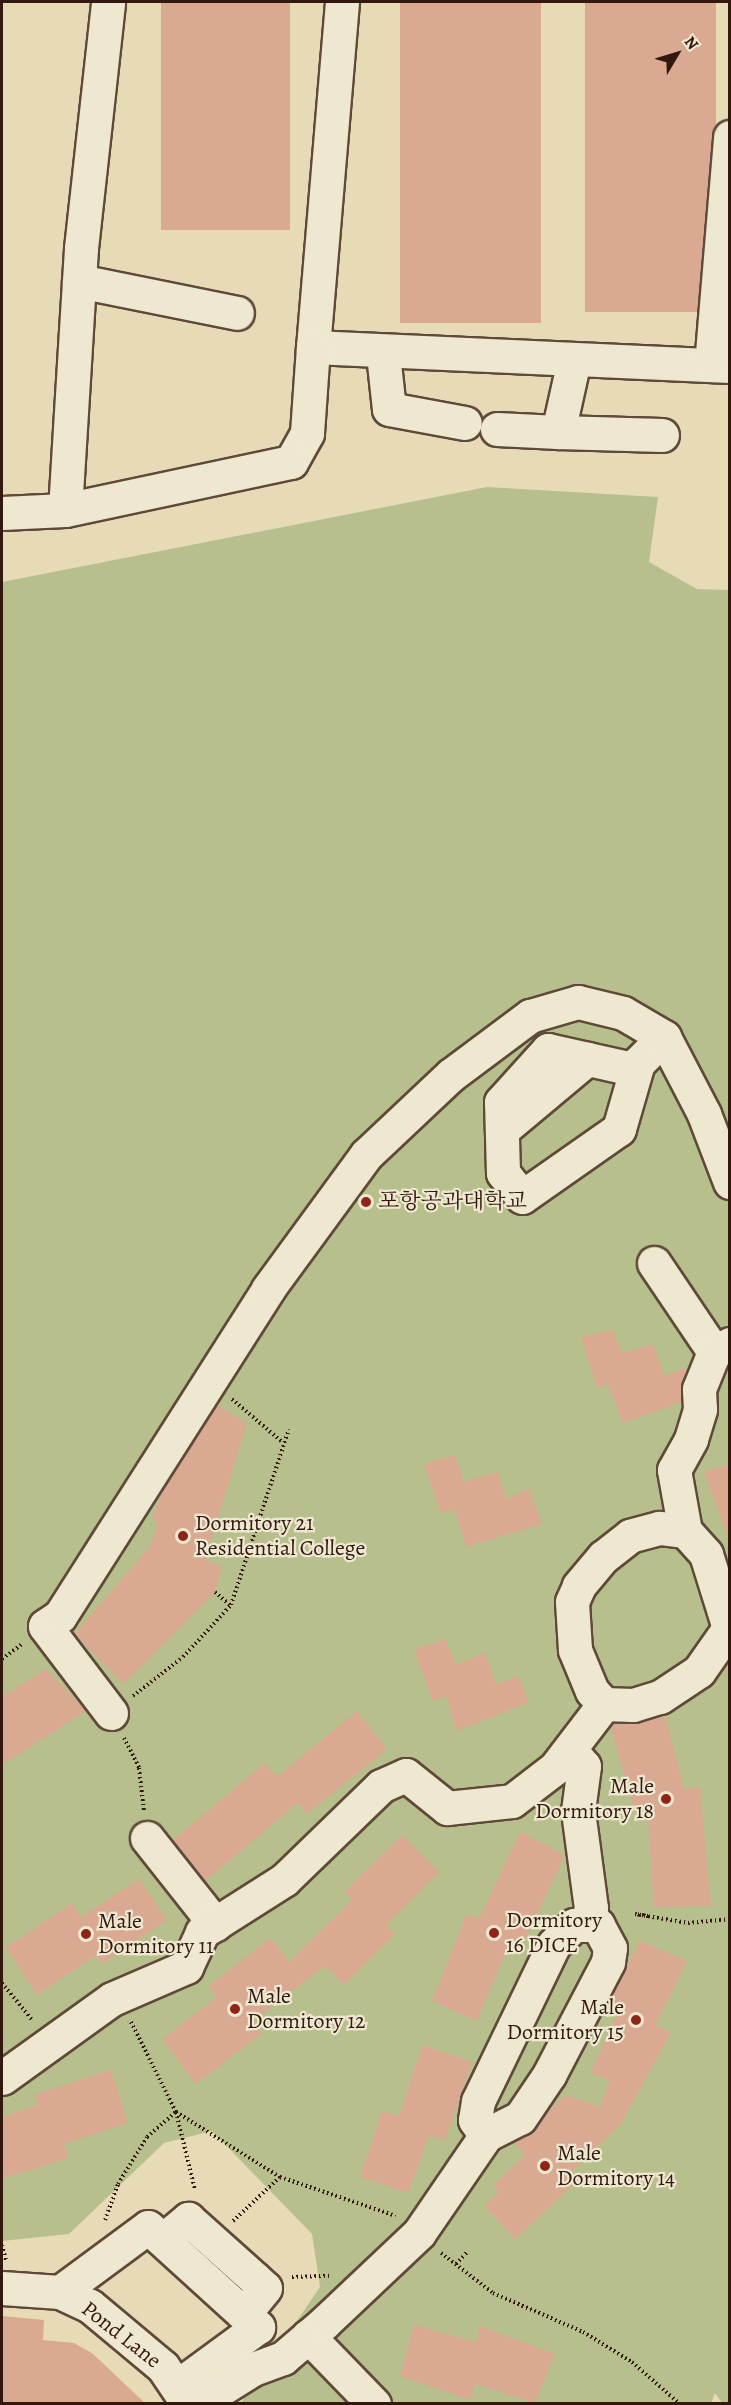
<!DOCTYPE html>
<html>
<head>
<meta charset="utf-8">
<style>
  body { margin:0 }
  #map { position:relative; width:731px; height:2405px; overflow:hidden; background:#e7dbb7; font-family:Alegreya,"Noto Serif KR",serif }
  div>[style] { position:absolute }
  .green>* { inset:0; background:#b7c08d }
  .building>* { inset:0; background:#d9a992; transform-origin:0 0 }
  .path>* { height:4px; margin-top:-2px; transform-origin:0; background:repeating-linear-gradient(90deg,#32180e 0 1.5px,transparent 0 4.5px) }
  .roads { filter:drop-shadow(2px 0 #5f4938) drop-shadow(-2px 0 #5f4938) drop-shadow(0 2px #5f4938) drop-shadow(0 -2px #5f4938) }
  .minor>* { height:33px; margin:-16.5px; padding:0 16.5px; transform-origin:16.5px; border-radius:16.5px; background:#efe8d0 }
  .dots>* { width:16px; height:16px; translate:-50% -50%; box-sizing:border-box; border:3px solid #efe8d0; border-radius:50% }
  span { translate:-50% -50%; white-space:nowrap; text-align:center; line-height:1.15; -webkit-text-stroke:4.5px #efe8d0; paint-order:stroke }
  .poi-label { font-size:22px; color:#32180e }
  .left { translate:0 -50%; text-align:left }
  .right { translate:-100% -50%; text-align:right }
  .street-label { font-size:22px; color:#32180e }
  .frame { position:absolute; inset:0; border:3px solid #32180e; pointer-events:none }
  .north { position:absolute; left:647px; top:24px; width:60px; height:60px; -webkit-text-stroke:4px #efe8d0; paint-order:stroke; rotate:52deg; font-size:16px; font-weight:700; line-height:24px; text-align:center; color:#32180e }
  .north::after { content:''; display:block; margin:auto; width:21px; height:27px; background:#32180e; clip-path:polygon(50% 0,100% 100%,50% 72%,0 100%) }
</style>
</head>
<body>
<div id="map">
  <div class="green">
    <i style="clip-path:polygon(487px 487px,658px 497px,649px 562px,697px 589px,730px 590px,729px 2403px,722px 2403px,715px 2393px,711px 2404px,241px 2403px,320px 2287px,312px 2234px,212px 2131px,164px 2143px,69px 2234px,2px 2241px,2px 582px)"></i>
  </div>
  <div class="building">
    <i style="left:161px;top:2px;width:129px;height:228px"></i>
    <i style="left:400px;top:2px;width:141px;height:321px"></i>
    <i style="left:585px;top:2px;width:131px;height:310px"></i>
    <i style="clip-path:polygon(613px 1330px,622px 1353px,653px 1344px,664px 1376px,686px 1368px,681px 1402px,623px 1423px,608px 1385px,597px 1388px,581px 1337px)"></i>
    <i style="clip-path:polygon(217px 1405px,247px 1423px,205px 1559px,222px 1567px,215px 1592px,124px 1684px,74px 1634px,149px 1548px,158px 1524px,152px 1518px,164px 1488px)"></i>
    <i style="clip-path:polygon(455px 1455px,464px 1482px,498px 1472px,506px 1499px,529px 1489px,542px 1524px,466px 1547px,455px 1510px,441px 1513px,424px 1464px)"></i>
    <i style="clip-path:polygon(729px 1464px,729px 1535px,727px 1535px,704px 1472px)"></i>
    <i style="clip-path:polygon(445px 1639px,456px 1665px,485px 1653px,496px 1684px,518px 1676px,529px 1702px,457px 1731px,446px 1696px,433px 1701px,414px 1650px)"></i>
    <i style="clip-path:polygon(46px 1669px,86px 1711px,2px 1765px,2px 1697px)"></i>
    <i style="clip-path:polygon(357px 1711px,387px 1749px,307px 1814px,298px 1803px,205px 1881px,173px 1840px,265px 1763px,277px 1777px)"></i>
    <i style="clip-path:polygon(659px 1717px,666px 1719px,684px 1789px,700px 1787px,711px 1906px,654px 1907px,647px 1808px,635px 1812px,610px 1726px)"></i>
    <i style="clip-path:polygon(520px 1832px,565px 1855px,519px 1952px,508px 1947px,477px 2021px,432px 2001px,467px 1914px,479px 1919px)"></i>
    <i style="clip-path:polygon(402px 1835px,439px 1872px,386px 1925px,395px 1934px,344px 1985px,325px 1966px,253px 2021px,262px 2033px,196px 2084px,162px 2039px,217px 1997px,208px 1986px,271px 1938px,289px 1962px,352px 1900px,344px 1892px)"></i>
    <i style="clip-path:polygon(139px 1879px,167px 1920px,102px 1964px,97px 1955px,37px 1995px,6px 1947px,72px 1903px,81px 1917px)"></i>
    <i style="clip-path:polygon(640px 1941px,687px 1961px,656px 2024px,671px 2033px,620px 2125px,566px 2177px,573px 2185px,515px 2239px,484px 2206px,499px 2192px,493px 2185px,525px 2155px,515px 2144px,566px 2095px,600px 2107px,610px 2081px,591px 2072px,616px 2016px,605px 2008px)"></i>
    <i style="clip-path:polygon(423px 2045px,472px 2062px,445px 2141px,429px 2135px,408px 2193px,360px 2177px,382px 2111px,399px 2116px)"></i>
    <i style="clip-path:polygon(111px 2070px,128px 2123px,64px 2144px,68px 2158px,2px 2179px,2px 2117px,38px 2105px,34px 2095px)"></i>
    <i style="clip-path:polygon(2px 2316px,44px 2320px,43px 2340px,74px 2343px,92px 2353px,145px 2403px,2px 2403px)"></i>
    <i style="clip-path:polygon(414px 2325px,476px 2342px,480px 2326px,555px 2354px,535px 2403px,475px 2384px,470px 2400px,400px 2376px)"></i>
  </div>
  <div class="path">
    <i style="left:232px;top:1399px;width:65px;rotate:40.6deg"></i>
    <i style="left:215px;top:1592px;width:20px;rotate:41deg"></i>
    <i style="left:2px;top:1659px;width:26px;rotate:-37deg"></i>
    <i style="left:133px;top:1696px;width:63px;rotate:-38deg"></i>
    <i style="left:183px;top:1657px;width:71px;rotate:-47.3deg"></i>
    <i style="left:231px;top:1605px;width:185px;rotate:-71.8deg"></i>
    <i style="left:124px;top:1738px;width:34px;rotate:63deg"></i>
    <i style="left:139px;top:1768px;width:43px;rotate:83.4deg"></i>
    <i style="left:647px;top:1916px;width:1px"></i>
    <i style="left:648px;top:1916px;width:13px;rotate:-171deg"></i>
    <i style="left:635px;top:1914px;width:54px;rotate:9.6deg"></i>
    <i style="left:688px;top:1923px;width:42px;rotate:-5.4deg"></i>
    <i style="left:2px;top:1983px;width:49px;rotate:50.8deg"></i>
    <i style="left:131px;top:2022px;width:101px;rotate:63.4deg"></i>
    <i style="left:176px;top:2112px;width:80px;rotate:76.3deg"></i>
    <i style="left:105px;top:2220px;width:38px;rotate:-70deg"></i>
    <i style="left:118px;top:2184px;width:55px;rotate:-58.3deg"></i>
    <i style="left:147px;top:2137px;width:38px;rotate:-41deg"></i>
    <i style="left:176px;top:2112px;width:123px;rotate:32deg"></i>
    <i style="left:280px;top:2177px;width:122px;rotate:18.6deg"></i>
    <i style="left:233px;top:2221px;width:64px;rotate:-43.1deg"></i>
    <i style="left:2px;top:2245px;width:16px;rotate:75deg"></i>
    <i style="left:441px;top:2253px;width:66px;rotate:37.6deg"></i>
    <i style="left:493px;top:2293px;width:98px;rotate:23.4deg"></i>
    <i style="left:583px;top:2332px;width:57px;rotate:31.5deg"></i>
    <i style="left:632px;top:2362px;width:64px;rotate:41.2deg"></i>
    <i style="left:456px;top:2264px;width:16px;rotate:-47deg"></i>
    <i style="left:292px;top:2277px;width:37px;rotate:-2deg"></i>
  </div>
  <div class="roads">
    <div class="minor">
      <i style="left:342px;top:2px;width:346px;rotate:94.8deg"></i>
      <i style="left:313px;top:347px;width:417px;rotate:2.6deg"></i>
      <i style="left:79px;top:281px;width:161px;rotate:11.4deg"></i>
      <i style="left:383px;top:354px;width:55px;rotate:83.8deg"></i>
      <i style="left:389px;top:409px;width:77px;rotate:10.4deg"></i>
      <i style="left:574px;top:360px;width:74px;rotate:102.5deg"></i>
      <i style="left:558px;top:432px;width:104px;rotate:1.7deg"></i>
      <i style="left:711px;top:365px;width:229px;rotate:-85.2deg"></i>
      <i style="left:497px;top:429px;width:61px;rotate:2.8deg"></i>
      <i style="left:65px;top:510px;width:262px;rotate:-86.5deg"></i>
      <i style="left:81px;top:248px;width:247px;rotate:-83.7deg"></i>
      <i style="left:2px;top:513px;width:63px;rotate:-2.7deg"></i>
      <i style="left:65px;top:510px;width:231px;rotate:-12deg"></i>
      <i style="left:291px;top:462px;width:33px;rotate:-61deg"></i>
      <i style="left:307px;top:433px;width:86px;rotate:-86deg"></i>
      <i style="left:638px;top:1063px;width:69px;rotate:106.1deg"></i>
      <i style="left:619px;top:1129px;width:118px;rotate:145deg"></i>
      <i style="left:522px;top:1197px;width:31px;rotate:-128deg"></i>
      <i style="left:503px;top:1173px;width:71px;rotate:-91.6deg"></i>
      <i style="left:501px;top:1102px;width:70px;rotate:-47.9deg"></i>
      <i style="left:548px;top:1050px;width:86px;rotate:12.7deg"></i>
      <i style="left:632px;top:1069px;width:45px;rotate:-45deg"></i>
      <i style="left:502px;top:1130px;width:111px;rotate:-39.9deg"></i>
      <i style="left:654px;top:1263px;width:107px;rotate:56deg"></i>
      <i style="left:685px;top:1531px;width:62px;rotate:-100.2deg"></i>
      <i style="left:674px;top:1470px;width:35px;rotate:-61deg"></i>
      <i style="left:691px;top:1439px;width:31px;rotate:-73deg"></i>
      <i style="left:700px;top:1409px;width:20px;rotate:-93deg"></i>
      <i style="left:699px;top:1389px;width:40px;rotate:-68deg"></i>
      <i style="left:714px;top:1352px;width:18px;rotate:-27deg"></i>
      <i style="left:111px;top:1713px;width:109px;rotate:-127.2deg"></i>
      <i style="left:45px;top:1626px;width:18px;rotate:-34deg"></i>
      <i style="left:60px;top:1616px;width:388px;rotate:-57.5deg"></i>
      <i style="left:268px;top:1289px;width:166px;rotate:-53.8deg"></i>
      <i style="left:366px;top:1155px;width:117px;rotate:-43.3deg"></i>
      <i style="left:451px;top:1075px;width:99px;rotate:-36.8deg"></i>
      <i style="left:530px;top:1016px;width:50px;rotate:-16.3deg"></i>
      <i style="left:578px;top:1002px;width:46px;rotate:13.7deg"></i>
      <i style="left:623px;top:1013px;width:48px;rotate:30.3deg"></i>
      <i style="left:664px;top:1037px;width:87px;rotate:62.5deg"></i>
      <i style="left:704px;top:1114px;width:73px;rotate:69.1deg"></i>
      <i style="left:570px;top:1750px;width:21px;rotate:49deg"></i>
      <i style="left:584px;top:1766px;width:45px;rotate:97.6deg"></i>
      <i style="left:578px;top:1811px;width:98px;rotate:82.4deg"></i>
      <i style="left:591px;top:1908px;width:13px;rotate:103deg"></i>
      <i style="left:147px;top:1838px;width:110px;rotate:51.7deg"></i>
      <i style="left:2px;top:2078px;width:135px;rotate:-35.7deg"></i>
      <i style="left:112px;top:1999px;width:81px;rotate:-23.4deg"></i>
      <i style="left:186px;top:1967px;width:38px;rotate:-65deg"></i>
      <i style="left:202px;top:1932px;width:97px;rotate:-32.4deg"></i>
      <i style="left:284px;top:1880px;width:135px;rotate:-44.1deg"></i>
      <i style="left:381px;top:1786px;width:27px;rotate:-24deg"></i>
      <i style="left:406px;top:1775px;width:53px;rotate:38.8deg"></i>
      <i style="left:447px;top:1808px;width:65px;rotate:-6.1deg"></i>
      <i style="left:512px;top:1801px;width:54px;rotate:-37.5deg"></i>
      <i style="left:555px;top:1768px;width:81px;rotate:-52.6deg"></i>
      <i style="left:604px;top:1704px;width:29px;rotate:2deg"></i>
      <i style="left:633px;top:1705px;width:28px;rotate:-17deg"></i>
      <i style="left:660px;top:1697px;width:47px;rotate:-33.7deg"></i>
      <i style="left:699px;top:1671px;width:52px;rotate:-55.1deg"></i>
      <i style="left:729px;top:1628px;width:77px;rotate:-107.3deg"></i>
      <i style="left:706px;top:1554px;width:31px;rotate:-132deg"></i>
      <i style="left:685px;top:1531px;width:26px;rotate:-173deg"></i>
      <i style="left:659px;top:1528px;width:30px;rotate:165deg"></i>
      <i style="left:630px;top:1536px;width:34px;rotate:142deg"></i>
      <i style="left:603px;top:1557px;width:38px;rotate:130deg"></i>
      <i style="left:579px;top:1586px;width:17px;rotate:114deg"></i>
      <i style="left:572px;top:1602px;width:48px;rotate:86.4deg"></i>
      <i style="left:575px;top:1650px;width:44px;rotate:67.5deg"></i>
      <i style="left:592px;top:1691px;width:18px;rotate:47deg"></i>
      <i style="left:163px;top:2240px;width:33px;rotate:-40deg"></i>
      <i style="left:188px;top:2219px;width:90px;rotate:41.8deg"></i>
      <i style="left:255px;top:2279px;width:13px;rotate:42deg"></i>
      <i style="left:265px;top:2288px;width:33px;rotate:129deg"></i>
      <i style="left:2px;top:2288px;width:58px;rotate:3.9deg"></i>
      <i style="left:60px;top:2292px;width:33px;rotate:25deg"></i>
      <i style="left:90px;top:2306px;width:95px;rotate:39.9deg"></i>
      <i style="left:163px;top:2367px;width:45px;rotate:56deg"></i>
      <i style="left:60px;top:2292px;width:109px;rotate:-36.5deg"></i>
      <i style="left:148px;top:2227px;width:149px;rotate:42.3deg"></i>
      <i style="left:258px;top:2327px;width:98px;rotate:143.7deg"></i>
      <i style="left:308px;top:2336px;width:95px;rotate:45.9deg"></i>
      <i style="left:197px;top:2404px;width:66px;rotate:-32deg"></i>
      <i style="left:253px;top:2369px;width:32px;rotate:-20deg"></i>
      <i style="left:283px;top:2358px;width:55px;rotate:-40.6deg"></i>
      <i style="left:325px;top:2322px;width:129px;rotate:-43.4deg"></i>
      <i style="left:419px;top:2233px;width:119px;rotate:-55.6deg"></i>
      <i style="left:486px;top:2135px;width:38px;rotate:-27deg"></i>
      <i style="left:520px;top:2118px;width:52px;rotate:-56deg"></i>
      <i style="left:549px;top:2075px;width:127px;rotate:-62.4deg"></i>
      <i style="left:608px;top:1962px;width:14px;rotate:-82deg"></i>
      <i style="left:610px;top:1948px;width:26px;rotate:-118deg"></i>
      <i style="left:598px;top:1925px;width:24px;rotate:180deg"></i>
      <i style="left:574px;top:1925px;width:28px;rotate:136deg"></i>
      <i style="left:554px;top:1944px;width:174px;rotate:115.8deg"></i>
      <i style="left:478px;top:2101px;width:19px;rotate:99deg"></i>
      <i style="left:475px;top:2120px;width:19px;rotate:54deg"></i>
    </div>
  </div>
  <div class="dots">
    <i style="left:366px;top:1202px;background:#8f2418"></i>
    <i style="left:183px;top:1536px;background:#8f2418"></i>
    <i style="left:666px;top:1799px;background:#8f2418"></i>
    <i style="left:494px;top:1933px;background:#8f2418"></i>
    <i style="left:86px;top:1934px;background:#8f2418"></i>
    <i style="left:235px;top:2009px;background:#8f2418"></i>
    <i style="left:636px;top:2020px;background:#8f2418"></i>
    <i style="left:545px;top:2166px;background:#8f2418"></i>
  </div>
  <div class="poi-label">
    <span class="left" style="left:378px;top:1202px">포항공과대학교</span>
    <span class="left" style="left:195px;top:1536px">Dormitory 21<br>Residential College</span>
    <span class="right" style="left:654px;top:1799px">Male<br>Dormitory 18</span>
    <span class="left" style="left:506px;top:1933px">Dormitory<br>16 DICE</span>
    <span class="left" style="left:98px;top:1934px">Male<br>Dormitory 11</span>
    <span class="left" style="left:247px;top:2009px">Male<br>Dormitory 12</span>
    <span class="right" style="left:624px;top:2020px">Male<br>Dormitory 15</span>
    <span class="left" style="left:557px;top:2166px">Male<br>Dormitory 14</span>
  </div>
  <div class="street-label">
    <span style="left:121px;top:2335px;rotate:38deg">Pond Lane</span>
  </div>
  <div class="frame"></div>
  <div class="north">N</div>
</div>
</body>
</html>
